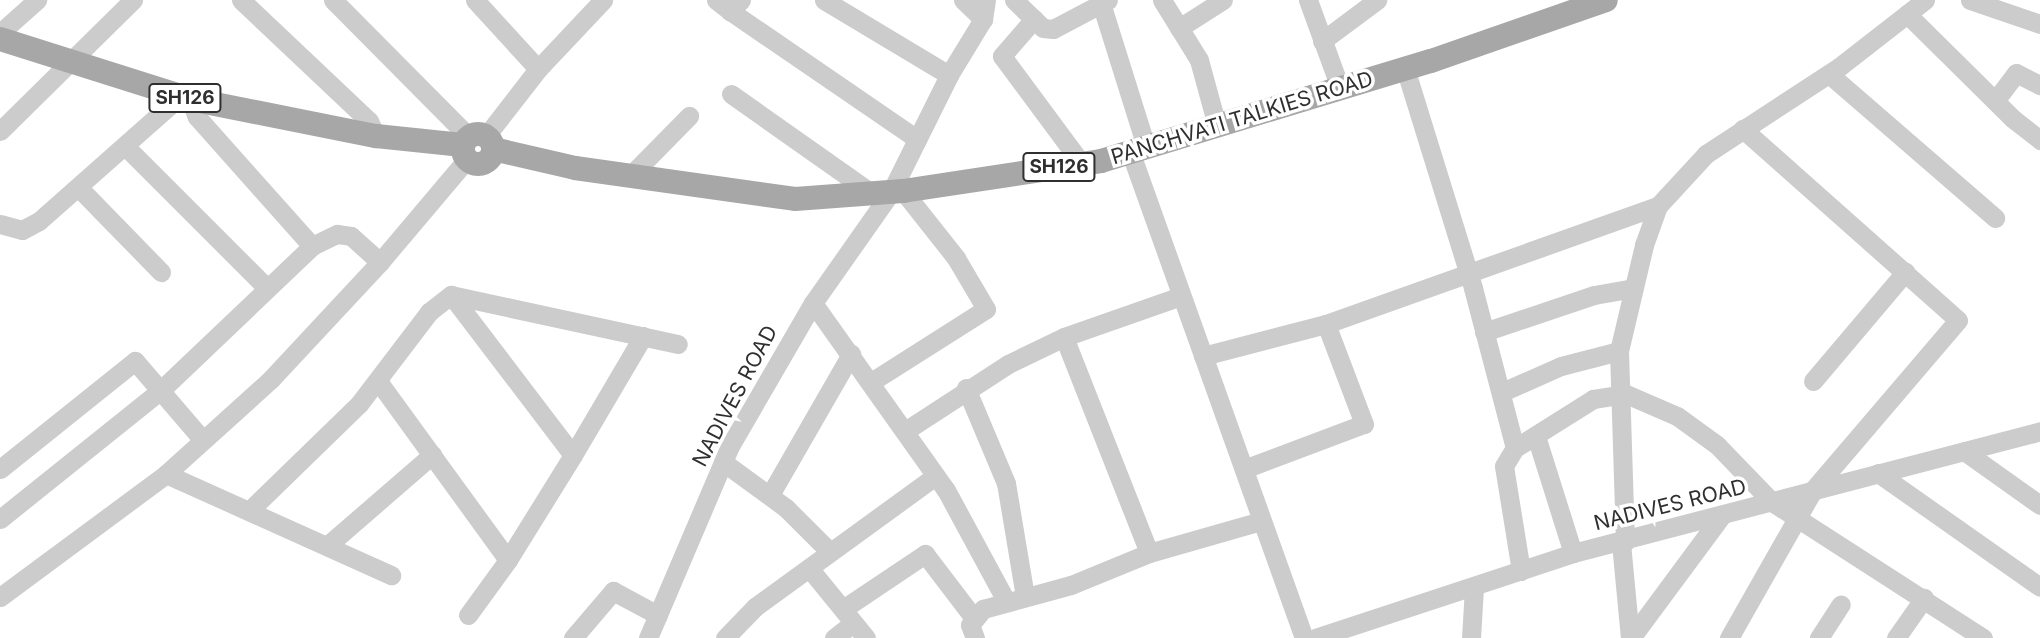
<!DOCTYPE html>
<style>
body{margin:0}
#map{position:relative;width:2040px;height:638px;overflow:hidden;background:#fff;font-family:Inter,sans-serif}
div>[style]{position:absolute}
.minor>*{height:19px;margin:-9.5px;padding:0 9.5px;transform-origin:9.5px;border-radius:9.5px;background:#ccc}
.major>*{height:24px;margin:-12px;padding:0 12px;transform-origin:12px;border-radius:12px;background:#a7a7a7}
.major>.ring{margin:-12px;padding:0;box-sizing:content-box;background:none;border:24px solid #a7a7a7;border-radius:50%}
span{translate:-50% -50%;white-space:nowrap;text-align:center;line-height:1.15;-webkit-text-stroke:7px #fff;paint-order:stroke}
.shield-label span{padding:2px 5px;background:#fff;border:2px solid;border-radius:5px;-webkit-text-stroke-width:0}
.shield-label{font-size:19px;color:#2f2f2f;font-weight:700}
.street-label{font-size:21px;color:#2f2f2f}
</style>
<div id="map">
<div class="minor">
<i style="left:241px;top:0;width:176px;rotate:43.4deg"></i>
<i style="left:369px;top:121px;width:17px;rotate:65deg"></i>
<i style="left:333px;top:0;width:193px;rotate:45.2deg"></i>
<i style="left:475px;top:0;width:93px;rotate:47.6deg"></i>
<i style="left:716px;top:0;width:18px;rotate:38deg"></i>
<i style="left:741px;top:0;width:16px;rotate:135deg"></i>
<i style="left:730px;top:11px;width:227px;rotate:34.4deg"></i>
<i style="left:824px;top:0;width:146px;rotate:31deg"></i>
<i style="left:963px;top:0;width:28px;rotate:44deg"></i>
<i style="left:1014px;top:0;width:40px;rotate:44deg"></i>
<i style="left:1043px;top:28px;width:10px;rotate:6deg"></i>
<i style="left:1053px;top:29px;width:62px;rotate:-27.8deg"></i>
<i style="left:1162px;top:0;width:70px;rotate:58.3deg"></i>
<i style="left:1199px;top:60px;width:68px;rotate:74.7deg"></i>
<i style="left:1308px;top:0;width:94px;rotate:70deg"></i>
<i style="left:1970px;top:0;width:74px;rotate:18.9deg"></i>
<i style="left:1101px;top:3px;width:151px;rotate:72.6deg"></i>
<i style="left:1907px;top:14px;width:148px;rotate:44.7deg"></i>
<i style="left:2012px;top:118px;width:36px;rotate:38deg"></i>
<i style="left:1034px;top:19px;width:49px;rotate:130.9deg"></i>
<i style="left:1002px;top:56px;width:134px;rotate:53.5deg"></i>
<i style="left:1179px;top:28px;width:52px;rotate:-32.5deg"></i>
<i style="left:0;top:33px;width:50px;rotate:-41.7deg"></i>
<i style="left:1322px;top:41px;width:69px;rotate:-36.7deg"></i>
<i style="left:1405px;top:68px;width:230px;rotate:72.8deg"></i>
<i style="left:1473px;top:288px;width:165px;rotate:75.3deg"></i>
<i style="left:1829px;top:74px;width:220px;rotate:40.9deg"></i>
<i style="left:731px;top:94px;width:174px;rotate:35.2deg"></i>
<i style="left:190px;top:99px;width:19px;rotate:69deg"></i>
<i style="left:197px;top:117px;width:173px;rotate:48.3deg"></i>
<i style="left:1995px;top:101px;width:35px;rotate:-53deg"></i>
<i style="left:2016px;top:73px;width:27px;rotate:27deg"></i>
<i style="left:0;top:131px;width:187px;rotate:-44.6deg"></i>
<i style="left:486px;top:136px;width:85px;rotate:-52.2deg"></i>
<i style="left:538px;top:69px;width:95px;rotate:-46.7deg"></i>
<i style="left:126px;top:147px;width:198px;rotate:45deg"></i>
<i style="left:1130px;top:151px;width:517px;rotate:70.34deg"></i>
<i style="left:631px;top:175px;width:83px;rotate:-45.5deg"></i>
<i style="left:78px;top:187px;width:119px;rotate:45.7deg"></i>
<i style="left:0;top:224px;width:23px;rotate:15deg"></i>
<i style="left:22px;top:230px;width:19px;rotate:-28deg"></i>
<i style="left:39px;top:221px;width:187px;rotate:-41.5deg"></i>
<i style="left:451px;top:295px;width:232px;rotate:12.2deg"></i>
<i style="left:813px;top:303px;width:229px;rotate:54.6deg"></i>
<i style="left:946px;top:490px;width:126px;rotate:61.6deg"></i>
<i style="left:1484px;top:332px;width:116px;rotate:-18.6deg"></i>
<i style="left:1594px;top:295px;width:40px;rotate:-10deg"></i>
<i style="left:1064px;top:337px;width:232px;rotate:68.5deg"></i>
<i style="left:1203px;top:356px;width:127px;rotate:-14.6deg"></i>
<i style="left:378px;top:381px;width:221px;rotate:54deg"></i>
<i style="left:1813px;top:381px;width:143px;rotate:-49.8deg"></i>
<i style="left:871px;top:382px;width:136px;rotate:-32.4deg"></i>
<i style="left:986px;top:309px;width:59px;rotate:-120.5deg"></i>
<i style="left:956px;top:258px;width:85px;rotate:-128.3deg"></i>
<i style="left:966px;top:388px;width:103px;rotate:67.2deg"></i>
<i style="left:1006px;top:483px;width:115px;rotate:80.5deg"></i>
<i style="left:1502px;top:392px;width:64px;rotate:-23.8deg"></i>
<i style="left:1561px;top:366px;width:60px;rotate:-14.5deg"></i>
<i style="left:905px;top:431px;width:123px;rotate:-33deg"></i>
<i style="left:1008px;top:364px;width:62px;rotate:-25.7deg"></i>
<i style="left:1064px;top:337px;width:124px;rotate:-19.3deg"></i>
<i style="left:1536px;top:436px;width:123px;rotate:72.5deg"></i>
<i style="left:1964px;top:451px;width:93px;rotate:35.4deg"></i>
<i style="left:573px;top:455px;width:138px;rotate:-59.5deg"></i>
<i style="left:723px;top:462px;width:78px;rotate:36.1deg"></i>
<i style="left:786px;top:508px;width:62px;rotate:45deg"></i>
<i style="left:0;top:469px;width:173px;rotate:-38.7deg"></i>
<i style="left:135px;top:361px;width:101px;rotate:49.4deg"></i>
<i style="left:1244px;top:469px;width:128px;rotate:-20.6deg"></i>
<i style="left:1364px;top:424px;width:107px;rotate:-110.8deg"></i>
<i style="left:1326px;top:324px;width:352px;rotate:-19.6deg"></i>
<i style="left:1878px;top:473px;width:198px;rotate:35.1deg"></i>
<i style="left:166px;top:474px;width:247px;rotate:24.2deg"></i>
<i style="left:770px;top:495px;width:163px;rotate:-60.1deg"></i>
<i style="left:251px;top:509px;width:151px;rotate:-44.2deg"></i>
<i style="left:359px;top:404px;width:116px;rotate:-52.7deg"></i>
<i style="left:429px;top:312px;width:28px;rotate:-38deg"></i>
<i style="left:451px;top:295px;width:201px;rotate:52.7deg"></i>
<i style="left:573px;top:455px;width:123px;rotate:121.8deg"></i>
<i style="left:508px;top:560px;width:68px;rotate:126deg"></i>
<i style="left:0;top:519px;width:206px;rotate:-38.7deg"></i>
<i style="left:161px;top:390px;width:209px;rotate:-43.6deg"></i>
<i style="left:312px;top:246px;width:28px;rotate:-26deg"></i>
<i style="left:337px;top:234px;width:14px;rotate:8deg"></i>
<i style="left:351px;top:236px;width:39px;rotate:42deg"></i>
<i style="left:1625px;top:542px;width:191px;rotate:-91.8deg"></i>
<i style="left:1619px;top:351px;width:109px;rotate:-76.7deg"></i>
<i style="left:1644px;top:245px;width:41px;rotate:-70.3deg"></i>
<i style="left:1658px;top:206px;width:71px;rotate:-47.3deg"></i>
<i style="left:1706px;top:154px;width:159px;rotate:-33.2deg"></i>
<i style="left:1839px;top:67px;width:109px;rotate:-37.9deg"></i>
<i style="left:1621px;top:543px;width:95px;rotate:84.6deg"></i>
<i style="left:328px;top:545px;width:138px;rotate:-40.9deg"></i>
<i style="left:809px;top:568px;width:90px;rotate:50.8deg"></i>
<i style="left:1521px;top:571px;width:106px;rotate:-99.2deg"></i>
<i style="left:1504px;top:466px;width:21px;rotate:-59deg"></i>
<i style="left:1515px;top:448px;width:92px;rotate:-32.1deg"></i>
<i style="left:1593px;top:399px;width:33px;rotate:-9deg"></i>
<i style="left:1626px;top:394px;width:56px;rotate:23.3deg"></i>
<i style="left:1677px;top:416px;width:49px;rotate:35.9deg"></i>
<i style="left:1717px;top:445px;width:79px;rotate:46deg"></i>
<i style="left:1772px;top:502px;width:251px;rotate:32.8deg"></i>
<i style="left:0;top:597px;width:207px;rotate:-36.5deg"></i>
<i style="left:166px;top:474px;width:142px;rotate:-42.1deg"></i>
<i style="left:271px;top:379px;width:160px;rotate:-47deg"></i>
<i style="left:380px;top:262px;width:135px;rotate:-49.8deg"></i>
<i style="left:843px;top:609px;width:99px;rotate:-33.9deg"></i>
<i style="left:925px;top:554px;width:79px;rotate:52.7deg"></i>
<i style="left:573px;top:638px;width:62px;rotate:-49.6deg"></i>
<i style="left:613px;top:591px;width:51px;rotate:28.1deg"></i>
<i style="left:648px;top:638px;width:209px;rotate:-66.9deg"></i>
<i style="left:730px;top:446px;width:165px;rotate:-59.9deg"></i>
<i style="left:813px;top:303px;width:136px;rotate:-54.9deg"></i>
<i style="left:891px;top:192px;width:131px;rotate:-63.6deg"></i>
<i style="left:949px;top:75px;width:66px;rotate:-58.7deg"></i>
<i style="left:983px;top:19px;width:19px;rotate:-81deg"></i>
<i style="left:725px;top:638px;width:43px;rotate:-45.9deg"></i>
<i style="left:755px;top:607px;width:223px;rotate:-36deg"></i>
<i style="left:834px;top:638px;width:24px;rotate:-38deg"></i>
<i style="left:975px;top:638px;width:14px;rotate:-111deg"></i>
<i style="left:970px;top:625px;width:21px;rotate:-51deg"></i>
<i style="left:983px;top:609px;width:91px;rotate:-15.3deg"></i>
<i style="left:1071px;top:585px;width:84px;rotate:-22.3deg"></i>
<i style="left:1149px;top:553px;width:116px;rotate:-15.9deg"></i>
<i style="left:1315px;top:638px;width:272px;rotate:-18.2deg"></i>
<i style="left:1573px;top:553px;width:483px;rotate:-14.6deg"></i>
<i style="left:1471px;top:638px;width:51px;rotate:-86.6deg"></i>
<i style="left:1631px;top:638px;width:153px;rotate:-53.5deg"></i>
<i style="left:1729px;top:638px;width:170px;rotate:-60.4deg"></i>
<i style="left:1813px;top:490px;width:223px;rotate:-49.5deg"></i>
<i style="left:1958px;top:320px;width:288px;rotate:-138.4deg"></i>
<i style="left:1819px;top:638px;width:40px;rotate:-57.1deg"></i>
<i style="left:1896px;top:638px;width:49px;rotate:-55deg"></i>
</div>
<div class="major">
<i style="left:0;top:39px;width:199px;rotate:17.5deg"></i>
<i style="left:190px;top:99px;width:190px;rotate:11.3deg"></i>
<i style="left:376px;top:136px;width:87px;rotate:5.9deg"></i>
<i class="ring" style="left:463px;top:134px;width:6px;height:6px"></i>
<i style="left:493px;top:149px;width:84px;rotate:13deg"></i>
<i style="left:575px;top:168px;width:222px;rotate:8deg"></i>
<i style="left:795px;top:199px;width:108px;rotate:-4.2deg"></i>
<i style="left:903px;top:191px;width:200px;rotate:-8.6deg"></i>
<i style="left:1101px;top:161px;width:345px;rotate:-16.9deg"></i>
<i style="left:1431px;top:61px;width:185px;rotate:-19.2deg"></i>
</div>
<div class="shield-label">
<span style="left:185px;top:98px">SH126</span>
<span style="left:1059px;top:167px">SH126</span>
</div>
<div class="street-label">
<span style="left:1242px;top:118px;rotate:-17deg">PANCHVATI TALKIES ROAD</span>
<span style="left:735px;top:396px;rotate:-62deg">NADIVES ROAD</span>
<span style="left:1670px;top:505px;rotate:-14deg">NADIVES ROAD</span>
</div>
</div>
